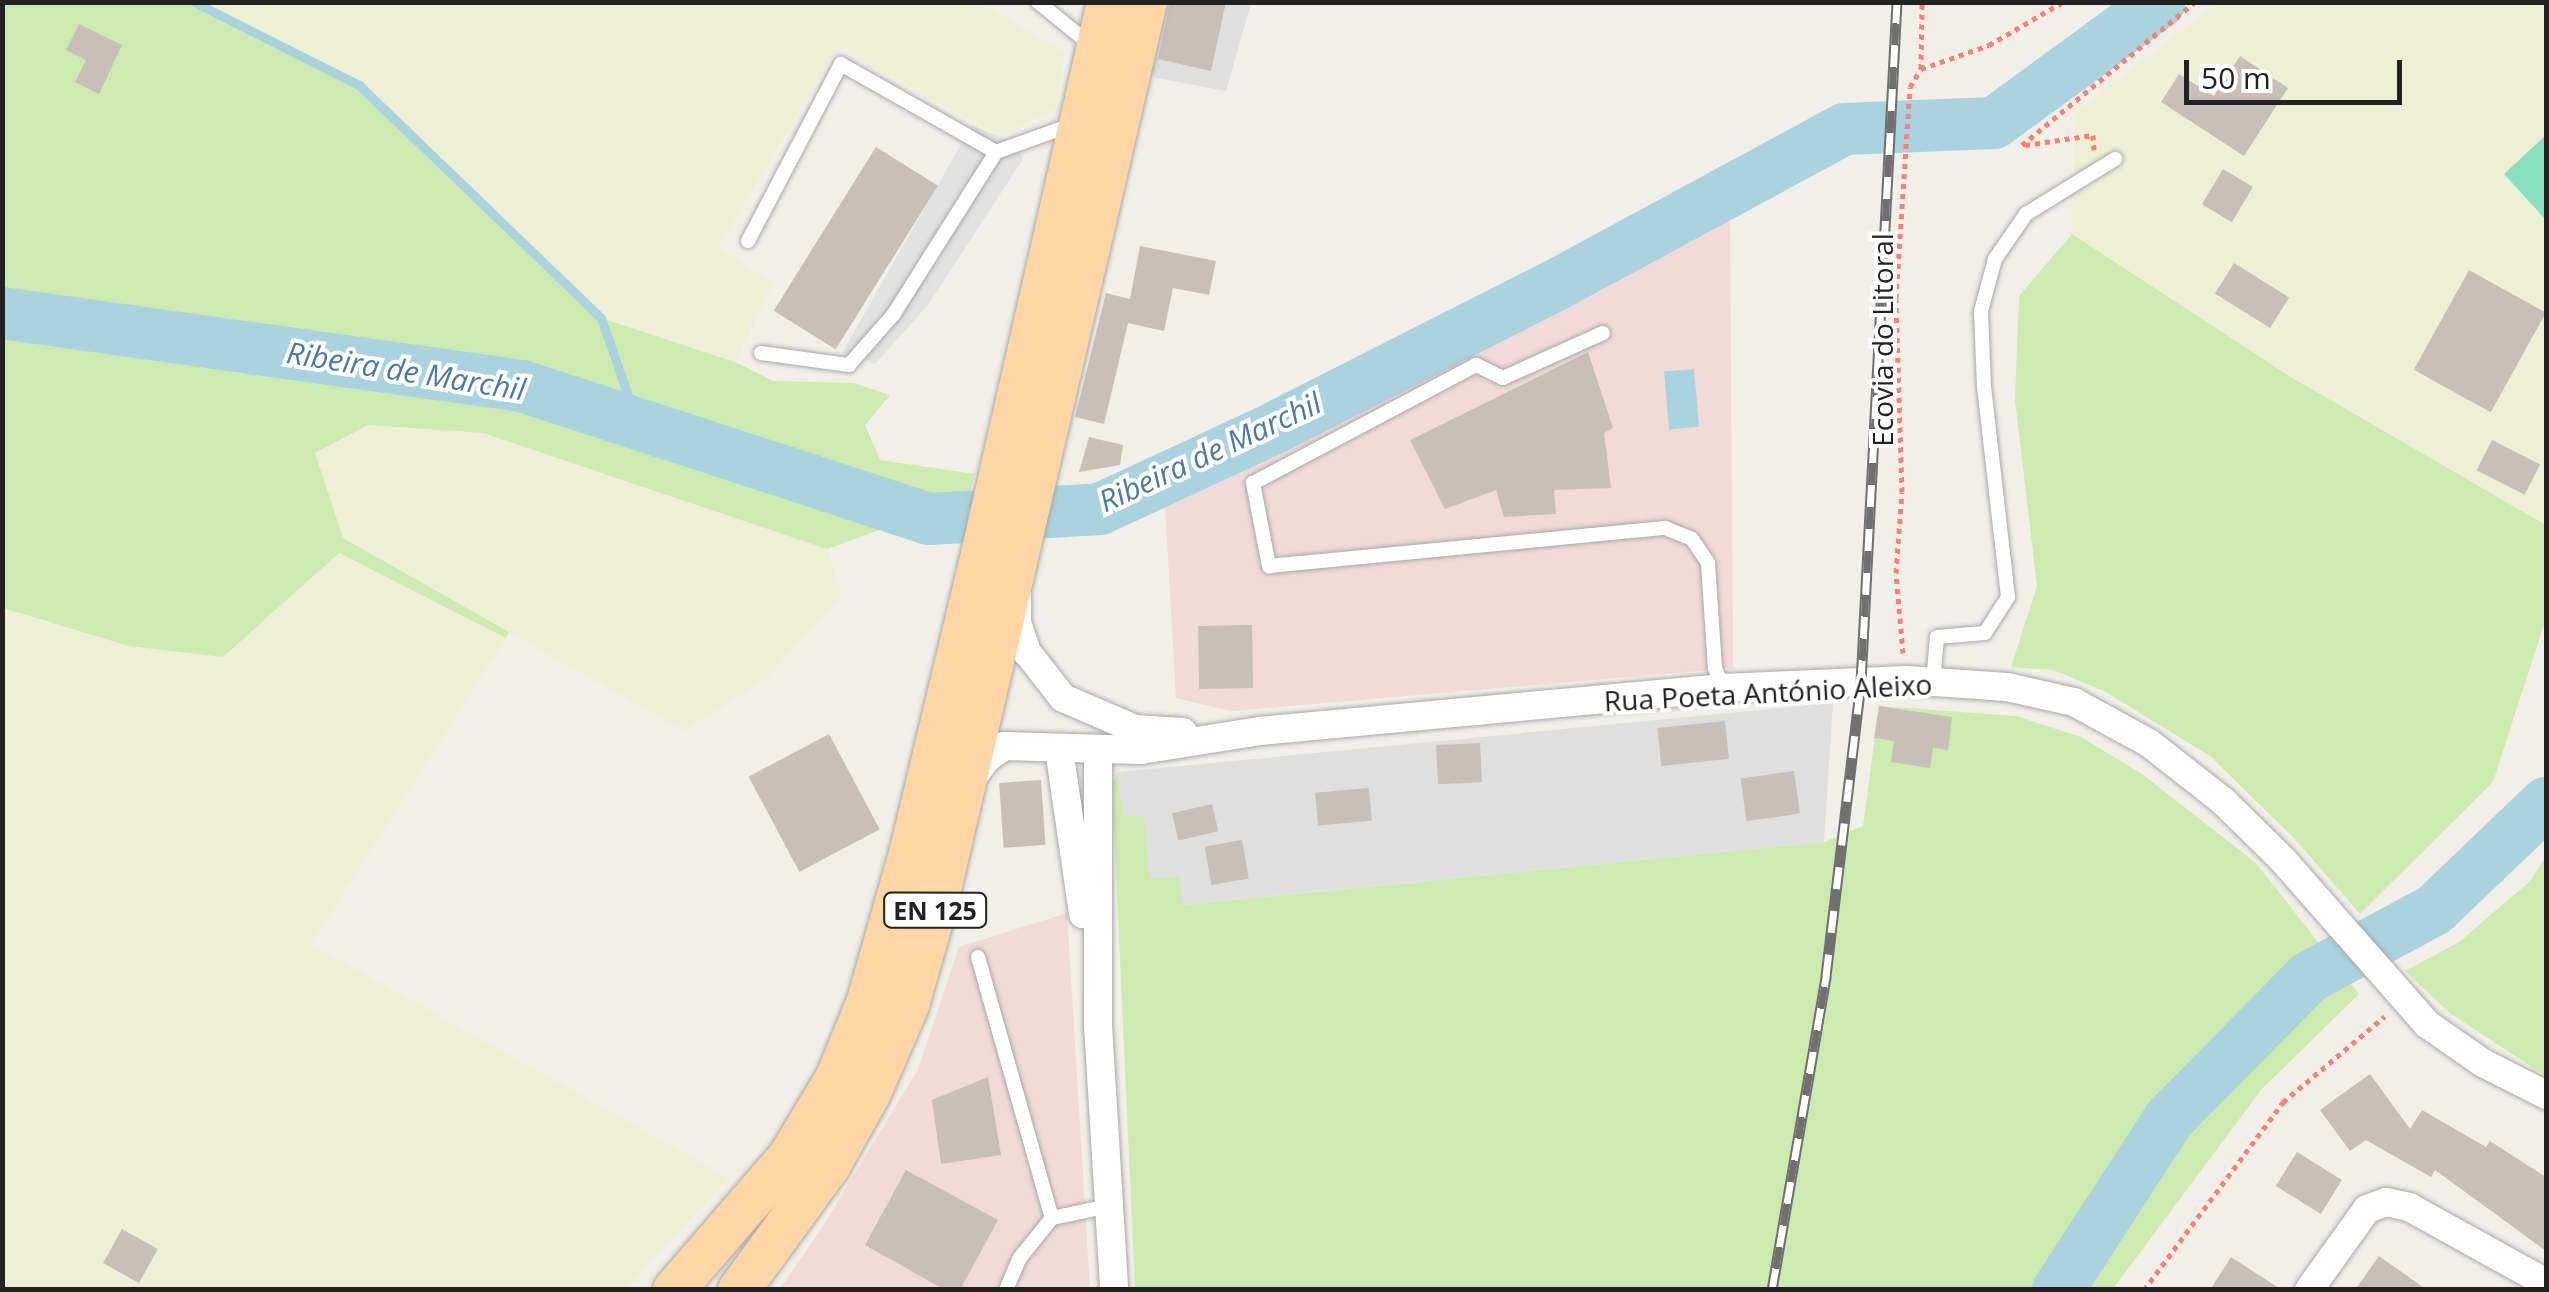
<!DOCTYPE html>
<meta charset="utf-8">
<style>
body{margin:0}
#map{position:relative;width:2549px;height:1292px;overflow:hidden;background:#f2efe9;font-family:"Open Sans",sans-serif}
div>[style]{position:absolute}
.residential>*{inset:0;background:#e0dfdf}
.commercial>*{inset:0;background:#f2dad9}
.farmland>*{inset:0;background:#eef0d5}
.grass>*{inset:0;background:#cdebb0}
.pitch>*{inset:0;background:#88e0be}
.parking>*{inset:0;background:#e2e2e2}
.water>*{inset:0;background:#aad3df;transform-origin:0 0}
.stream>*{height:9px;margin:-4.5px;padding:0 4.5px;transform-origin:4.5px;border-radius:4.5px;background:#aad3df}
.river>*{height:52px;margin:-26px;padding:0 26px;transform-origin:26px;border-radius:26px;background:#aad3df}
.building>*{inset:0;background:#c7bfb8;transform-origin:0 0}
.path>*{height:5px;margin-top:-2.5px;transform-origin:0;background:repeating-linear-gradient(90deg,#fa8072 0 5px,transparent 0 10px)}
.roads{filter:drop-shadow(0 0 2px #a9a9a9) drop-shadow(0 0 2px #a9a9a9)}
.lane>*{height:14px;margin:-7px;padding:0 7px;transform-origin:7px;border-radius:7px;background:#fff}
.street>*{height:28px;margin:-14px;padding:0 14px;transform-origin:14px;border-radius:14px;background:#fff}
.primary>*{height:42px;margin:-21px;padding:0 21px;transform-origin:21px;border-radius:21px;background:#fcd6a4}
.rail>*{height:11px;margin-top:-5.5px;transform-origin:0;background:repeating-linear-gradient(90deg,#fff 0 22px,#707070 0 44px);box-sizing:border-box;border-block:2px solid #707070}
span{translate:-50% -50%;white-space:nowrap;text-align:center;line-height:1.15;-webkit-text-stroke:8px #fff;paint-order:stroke}
.shield-label span{padding:2px 8px;background:#fff;border:2px solid;border-radius:8px;-webkit-text-stroke-width:0}
.shield-label{font-size:25px;color:#222;font-weight:700}
.street-label{font-size:28px;color:#222}
.water-label{font-size:30px;color:#4a7aab;font-style:italic}
.frame{position:absolute;inset:0;border:5px solid #222;pointer-events:none}
.scale{position:absolute;left:2184px;top:60px;width:218px;height:45px;box-sizing:border-box;border:5px solid #222;border-top:0;padding-left:12px;font-size:30px;line-height:35px;white-space:nowrap;color:#222;-webkit-text-stroke:8px #fff;paint-order:stroke}
</style>
<div id="map">
<div class="residential">
<i style="clip-path:polygon(1159px 3px,1251px 3px,1226px 91px,1142px 75px)"></i>
<i style="clip-path:polygon(1833px 703px,1824px 842px,1182px 905px,1179px 878px,1150px 880px,1144px 816px,1123px 817px,1118px 772px)"></i>
</div>
<div class="commercial">
<i style="clip-path:polygon(1730px 209px,1733px 668px,1231px 711px,1176px 698px,1165px 506px)"></i>
<i style="clip-path:polygon(1067px 913px,1090px 1289px,779px 1290px,823px 1226px,918px 1069px,959px 947px)"></i>
</div>
<div class="farmland">
<i style="clip-path:polygon(194px 3px,981px 3px,1065px 52px,1056px 108px,999px 137px,838px 46px,718px 248px,774px 283px,735px 362px,601px 318px,359px 85px)"></i>
<i style="clip-path:polygon(2218px 3px,2546px 3px,2546px 525px,2289px 376px,2072px 234px,2076px 111px)"></i>
<i style="clip-path:polygon(368px 425px,483px 433px,827px 549px,842px 596px,766px 679px,684px 731px,343px 538px,315px 453px)"></i>
<i style="clip-path:polygon(339px 553px,506px 638px,311px 944px,729px 1178px,626px 1289px,3px 1289px,2px 608px,45px 622px,223px 657px)"></i>
</div>
<div class="grass">
<i style="clip-path:polygon(3px 3px,194px 3px,359px 85px,601px 318px,735px 362px,773px 381px,854px 383px,890px 395px,865px 425px,880px 460px,975px 474px,956px 539px,885px 528px,827px 549px,483px 433px,368px 425px,315px 453px,343px 538px,509px 632px,506px 638px,339px 553px,223px 657px,129px 646px,3px 608px)"></i>
<i style="clip-path:polygon(2072px 234px,2289px 376px,2546px 525px,2546px 618px,2493px 782px,2360px 914px,2294px 838px,2210px 756px,2104px 691px,2053px 670px,2011px 667px,2037px 586px,2015px 400px,2019px 296px)"></i>
<i style="clip-path:polygon(1879px 706px,2016px 716px,2081px 737px,2142px 774px,2256px 863px,2359px 994px,2261px 1090px,2113px 1289px,1135px 1289px,1112px 784px,1118px 772px,1123px 817px,1144px 815px,1150px 879px,1179px 877px,1183px 905px,1824px 842px,1863px 826px)"></i>
<i style="clip-path:polygon(2546px 857px,2546px 1076px,2451px 1014px,2405px 971px,2459px 942px,2529px 882px)"></i>
</div>
<div class="pitch">
<i style="clip-path:polygon(2546px 135px,2546px 220px,2504px 174px)"></i>
</div>
<div class="parking">
<i style="clip-path:polygon(972px 125px,1016px 145px,1023px 159px,928px 305px,875px 364px,842px 353px)"></i>
</div>
<div class="water">
<i style="left:1694px;top:369px;width:58px;height:30px;rotate:85deg"></i>
</div>
<div class="stream">
<i style="left:194px;top:2px;width:185px;rotate:26.7deg"></i>
<i style="left:359px;top:85px;width:336px;rotate:43.9deg"></i>
<i style="left:601px;top:318px;width:112px;rotate:70.8deg"></i>
</div>
<div class="river">
<i style="left:2px;top:313px;width:525px;rotate:7.99deg"></i>
<i style="left:522px;top:386px;width:428px;rotate:18.1deg"></i>
<i style="left:929px;top:519px;width:171px;rotate:-3.3deg"></i>
<i style="left:1100px;top:509px;width:190px;rotate:-24.9deg"></i>
<i style="left:1272px;top:429px;width:318px;rotate:-26.9deg"></i>
<i style="left:1556px;top:285px;width:328px;rotate:-28.4deg"></i>
<i style="left:1844px;top:129px;width:150px;rotate:-2.3deg"></i>
<i style="left:1994px;top:123px;width:205px;rotate:-36.1deg"></i>
<i style="left:2058px;top:1290px;width:204px;rotate:-57deg"></i>
<i style="left:2169px;top:1119px;width:199px;rotate:-45.4deg"></i>
<i style="left:2309px;top:977px;width:142px;rotate:-28.2deg"></i>
<i style="left:2434px;top:910px;width:155px;rotate:-43.7deg"></i>
</div>
<div class="building">
<i style="clip-path:polygon(1170px 2px,1226px 2px,1211px 71px,1158px 59px)"></i>
<i style="clip-path:polygon(79px 24px,122px 45px,99px 94px,75px 82px,86px 60px,66px 50px)"></i>
<i style="clip-path:polygon(2240px 56px,2288px 88px,2244px 156px,2161px 102px,2179px 74px,2214px 96px)"></i>
<i style="left:876px;top:147px;width:73px;height:193px;rotate:32deg"></i>
<i style="left:2223px;top:169px;width:35px;height:41px;rotate:31deg"></i>
<i style="clip-path:polygon(1140px 246px,1216px 261px,1209px 295px,1173px 288px,1164px 331px,1128px 323px,1104px 424px,1075px 417px,1106px 293px,1130px 299px)"></i>
<i style="left:2234px;top:263px;width:65px;height:36px;rotate:32deg"></i>
<i style="left:2469px;top:270px;width:88px;height:114px;rotate:29deg"></i>
<i style="clip-path:polygon(1588px 352px,1613px 428px,1604px 433px,1611px 488px,1554px 490px,1556px 514px,1504px 517px,1496px 490px,1445px 509px,1410px 440px)"></i>
<i style="clip-path:polygon(1089px 437px,1123px 445px,1120px 465px,1079px 472px)"></i>
<i style="left:2492px;top:440px;width:54px;height:34px;rotate:27deg"></i>
<i style="left:1252px;top:625px;width:63px;height:54px;rotate:89deg"></i>
<i style="clip-path:polygon(1879px 706px,1952px 717px,1948px 750px,1933px 748px,1930px 768px,1891px 762px,1894px 741px,1874px 738px)"></i>
<i style="left:1725px;top:721px;width:38px;height:68px;rotate:84deg"></i>
<i style="left:829px;top:734px;width:108px;height:91px;rotate:62deg"></i>
<i style="left:1480px;top:743px;width:39px;height:44px;rotate:87deg"></i>
<i style="left:1794px;top:771px;width:43px;height:54px;rotate:82deg"></i>
<i style="left:1041px;top:780px;width:65px;height:42px;rotate:86deg"></i>
<i style="left:1369px;top:788px;width:33px;height:54px;rotate:85deg"></i>
<i style="left:1212px;top:804px;width:28px;height:41px;rotate:77deg"></i>
<i style="left:1242px;top:840px;width:39px;height:38px;rotate:80deg"></i>
<i style="clip-path:polygon(2370px 1074px,2410px 1129px,2422px 1110px,2486px 1147px,2490px 1141px,2546px 1177px,2546px 1251px,2435px 1170px,2431px 1177px,2366px 1140px,2350px 1151px,2320px 1110px)"></i>
<i style="clip-path:polygon(988px 1077px,1001px 1155px,941px 1164px,932px 1100px)"></i>
<i style="left:2297px;top:1152px;width:53px;height:40px;rotate:32deg"></i>
<i style="clip-path:polygon(906px 1170px,998px 1220px,960px 1290px,945px 1290px,865px 1245px)"></i>
<i style="left:122px;top:1229px;width:41px;height:39px;rotate:29deg"></i>
<i style="clip-path:polygon(2379px 1256px,2427px 1290px,2355px 1290px)"></i>
<i style="clip-path:polygon(2231px 1257px,2282px 1290px,2210px 1290px)"></i>
</div>
<div class="path">
<i style="left:1921px;top:69px;width:72px;rotate:-19.4deg"></i>
<i style="left:1989px;top:45px;width:86px;rotate:-30.2deg"></i>
<i style="left:2022px;top:145px;width:224px;rotate:-39.6deg"></i>
<i style="left:2025px;top:145px;width:69px;rotate:-8.4deg"></i>
<i style="left:2093px;top:135px;width:15px;rotate:86deg"></i>
<i style="left:1903px;top:653px;width:80px;rotate:-95deg"></i>
<i style="left:1896px;top:573px;width:81px;rotate:-85.8deg"></i>
<i style="left:1902px;top:492px;width:194px;rotate:-91.8deg"></i>
<i style="left:1896px;top:298px;width:211px;rotate:-86.2deg"></i>
<i style="left:1910px;top:87px;width:21px;rotate:-59deg"></i>
<i style="left:1921px;top:69px;width:67px;rotate:-89.1deg"></i>
<i style="left:2144px;top:1290px;width:234px;rotate:-53.5deg"></i>
<i style="left:2283px;top:1102px;width:133px;rotate:-40.1deg"></i>
</div>
<div class="roads">
<div class="lane">
<i style="left:1038px;top:2px;width:68px;rotate:39.1deg"></i>
<i style="left:748px;top:241px;width:200px;rotate:-62.3deg"></i>
<i style="left:841px;top:64px;width:178px;rotate:29.6deg"></i>
<i style="left:1603px;top:333px;width:110px;rotate:155.8deg"></i>
<i style="left:1503px;top:378px;width:30px;rotate:-154deg"></i>
<i style="left:1476px;top:365px;width:252px;rotate:152.1deg"></i>
<i style="left:1253px;top:483px;width:85px;rotate:79.1deg"></i>
<i style="left:1269px;top:566px;width:398px;rotate:-5.5deg"></i>
<i style="left:1665px;top:528px;width:29px;rotate:22deg"></i>
<i style="left:1692px;top:539px;width:29px;rotate:56deg"></i>
<i style="left:1708px;top:563px;width:105px;rotate:86.2deg"></i>
<i style="left:1715px;top:668px;width:22px;rotate:68deg"></i>
<i style="left:761px;top:353px;width:89px;rotate:7.8deg"></i>
<i style="left:849px;top:365px;width:67px;rotate:-48.7deg"></i>
<i style="left:893px;top:315px;width:193px;rotate:-57.7deg"></i>
<i style="left:996px;top:152px;width:80px;rotate:-19.8deg"></i>
<i style="left:1933px;top:682px;width:45px;rotate:-84.9deg"></i>
<i style="left:1937px;top:637px;width:48px;rotate:-4.8deg"></i>
<i style="left:1985px;top:633px;width:43px;rotate:-57.4deg"></i>
<i style="left:2008px;top:597px;width:211px;rotate:-96.5deg"></i>
<i style="left:1984px;top:387px;width:76px;rotate:-92.3deg"></i>
<i style="left:1981px;top:311px;width:54px;rotate:-74.9deg"></i>
<i style="left:1995px;top:259px;width:55px;rotate:-55.4deg"></i>
<i style="left:2026px;top:214px;width:105px;rotate:-31.7deg"></i>
<i style="left:978px;top:957px;width:271px;rotate:74.2deg"></i>
<i style="left:1006px;top:1290px;width:34px;rotate:-67deg"></i>
<i style="left:1019px;top:1259px;width:53px;rotate:-51.2deg"></i>
<i style="left:1052px;top:1218px;width:58px;rotate:-11.9deg"></i>
</div>
<div class="street">
<i style="left:1017px;top:597px;width:25px;rotate:90deg"></i>
<i style="left:1017px;top:622px;width:32px;rotate:72deg"></i>
<i style="left:1027px;top:652px;width:58px;rotate:52deg"></i>
<i style="left:1063px;top:698px;width:78px;rotate:23.3deg"></i>
<i style="left:1135px;top:729px;width:48px;rotate:3.6deg"></i>
<i style="left:1059px;top:749px;width:167px;rotate:81.7deg"></i>
<i style="left:1098px;top:751px;width:274px;rotate:90deg"></i>
<i style="left:1098px;top:1025px;width:265px;rotate:86.5deg"></i>
<i style="left:972px;top:778px;width:25px;rotate:-53deg"></i>
<i style="left:987px;top:758px;width:21px;rotate:-35deg"></i>
<i style="left:1004px;top:746px;width:137px;rotate:1.7deg"></i>
<i style="left:1141px;top:750px;width:121px;rotate:-9.1deg"></i>
<i style="left:1260px;top:731px;width:465px;rotate:-5.3deg"></i>
<i style="left:1723px;top:688px;width:183px;rotate:-2.5deg"></i>
<i style="left:1906px;top:680px;width:101px;rotate:4deg"></i>
<i style="left:2007px;top:687px;width:69px;rotate:12.6deg"></i>
<i style="left:2074px;top:702px;width:85px;rotate:28.7deg"></i>
<i style="left:2149px;top:743px;width:94px;rotate:38.1deg"></i>
<i style="left:2223px;top:801px;width:83px;rotate:44.5deg"></i>
<i style="left:2282px;top:859px;width:220px;rotate:48.7deg"></i>
<i style="left:2427px;top:1024px;width:68px;rotate:34.9deg"></i>
<i style="left:2483px;top:1063px;width:71px;rotate:26.9deg"></i>
<i style="left:2309px;top:1290px;width:100px;rotate:-54.4deg"></i>
<i style="left:2367px;top:1209px;width:20px;rotate:-20deg"></i>
<i style="left:2386px;top:1202px;width:24px;rotate:12deg"></i>
<i style="left:2409px;top:1207px;width:157px;rotate:29deg"></i>
</div>
<div class="primary">
<i style="left:674px;top:1290px;width:176px;rotate:-49.2deg"></i>
<i style="left:789px;top:1157px;width:93px;rotate:-59deg"></i>
<i style="left:837px;top:1077px;width:82px;rotate:-67.8deg"></i>
<i style="left:868px;top:1001px;width:157px;rotate:-74.1deg"></i>
<i style="left:911px;top:850px;width:304px;rotate:-76.5deg"></i>
<i style="left:982px;top:554px;width:566px;rotate:-77.14deg"></i>
<i style="left:739px;top:1290px;width:153px;rotate:-54deg"></i>
<i style="left:829px;top:1166px;width:84px;rotate:-60.7deg"></i>
<i style="left:870px;top:1093px;width:96px;rotate:-66.6deg"></i>
<i style="left:908px;top:1005px;width:102px;rotate:-74.1deg"></i>
<i style="left:936px;top:907px;width:929px;rotate:-76.94deg"></i>
</div>
</div>
<div class="rail">
<i style="left:1772px;top:1290px;width:319px;rotate:-80.2deg"></i>
<i style="left:1826px;top:976px;width:296px;rotate:-83.2deg"></i>
<i style="left:1861px;top:682px;width:681px;rotate:-86.97deg"></i>
</div>
<div class="shield-label">
<span style="left:935px;top:910px">EN 125</span>
</div>
<div class="street-label">
<span style="left:1882px;top:340px;rotate:-90deg">Ecovia do Litoral</span>
<span style="left:1768px;top:692px;rotate:-3deg">Rua Poeta António Aleixo</span>
</div>
<div class="water-label">
<span style="left:406px;top:371px;rotate:9deg">Ribeira de Marchil</span>
<span style="left:1210px;top:452px;rotate:-25deg">Ribeira de Marchil</span>
</div>
<div class="frame"></div>
<div class="scale">50 m</div>
</div>
